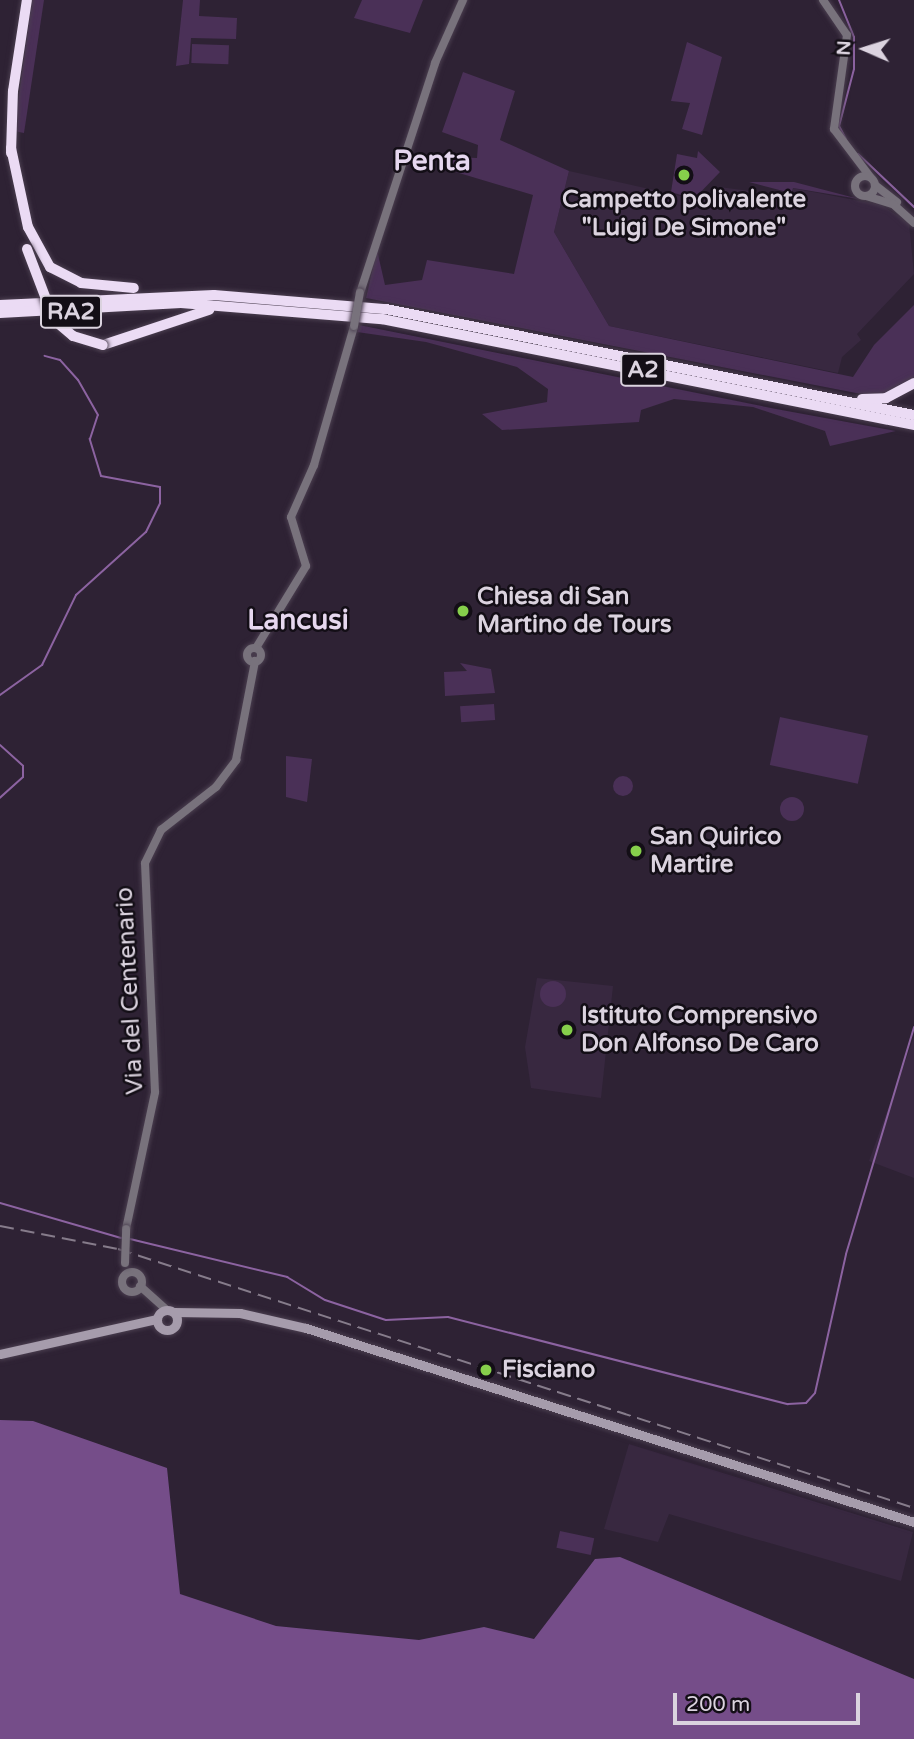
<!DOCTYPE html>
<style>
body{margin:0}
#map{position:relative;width:914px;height:1739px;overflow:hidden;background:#2e2234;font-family:"Varela Round",sans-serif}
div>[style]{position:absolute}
.built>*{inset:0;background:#382840}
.green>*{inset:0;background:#4a3057;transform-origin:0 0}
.round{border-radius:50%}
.forest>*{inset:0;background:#754d89}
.stream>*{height:2px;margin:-1px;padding:0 1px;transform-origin:1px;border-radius:1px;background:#8c63a1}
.roads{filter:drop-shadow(0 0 2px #4a3e4f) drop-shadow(0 0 2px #4a3e4f)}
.tertiary>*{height:8px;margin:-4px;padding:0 4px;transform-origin:4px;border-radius:4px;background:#78727c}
.tertiary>.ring{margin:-4px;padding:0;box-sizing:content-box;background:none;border:8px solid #78727c;border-radius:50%}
.secondary>*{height:9px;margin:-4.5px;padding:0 4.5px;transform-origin:4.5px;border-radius:4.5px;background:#a69cac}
.secondary>.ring{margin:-4.5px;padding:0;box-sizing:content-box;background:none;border:9px solid #a69cac;border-radius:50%}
.motorway>*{height:10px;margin:-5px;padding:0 5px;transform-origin:5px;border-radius:5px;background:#ebdbf4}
.rail>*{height:2px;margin-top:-1px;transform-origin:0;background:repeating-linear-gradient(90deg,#867c8b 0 14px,transparent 0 21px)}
.bridges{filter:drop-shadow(0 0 2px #4a3e4f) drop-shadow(0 0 2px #4a3e4f)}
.tertiary-bridge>*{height:8px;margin:-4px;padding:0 4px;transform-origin:4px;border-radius:4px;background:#78727c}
.motorway-bridge>*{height:10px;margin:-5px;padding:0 5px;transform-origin:5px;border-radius:5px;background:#ebdbf4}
.dots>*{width:19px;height:19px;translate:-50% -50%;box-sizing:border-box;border:4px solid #130e16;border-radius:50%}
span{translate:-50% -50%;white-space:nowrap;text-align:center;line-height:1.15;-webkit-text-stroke:5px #130e16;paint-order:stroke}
.shield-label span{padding:2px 5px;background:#130e16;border:2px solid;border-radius:5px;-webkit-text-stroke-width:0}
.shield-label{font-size:23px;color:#dbd3df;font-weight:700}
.poi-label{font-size:24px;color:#dbd3df;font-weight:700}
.left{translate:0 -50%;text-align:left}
.street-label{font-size:24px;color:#dbd3df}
.quarter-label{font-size:28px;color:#e6d7ef;font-weight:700}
.north{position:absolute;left:830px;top:14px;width:70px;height:70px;-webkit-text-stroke:5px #130e16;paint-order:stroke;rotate:273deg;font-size:19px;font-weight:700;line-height:28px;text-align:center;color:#dbd3df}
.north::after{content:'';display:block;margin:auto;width:24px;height:32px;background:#dbd3df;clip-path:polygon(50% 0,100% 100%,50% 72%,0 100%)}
.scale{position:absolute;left:673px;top:1693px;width:187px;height:32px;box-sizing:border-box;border:4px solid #dbd3df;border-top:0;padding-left:9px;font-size:21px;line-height:24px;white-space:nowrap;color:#dbd3df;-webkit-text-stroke:5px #130e16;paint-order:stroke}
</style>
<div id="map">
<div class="built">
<i style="clip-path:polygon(569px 171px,703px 201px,719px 187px,783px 195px,792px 188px,881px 205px,909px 223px,914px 274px,857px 334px,861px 340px,842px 357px,838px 373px,609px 326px,554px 232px)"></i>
<i style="clip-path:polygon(537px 978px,613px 986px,601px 1098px,531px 1088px,525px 1047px)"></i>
<i style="clip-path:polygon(914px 1037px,914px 1178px,869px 1161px)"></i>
<i style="clip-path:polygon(629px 1444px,913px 1532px,901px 1581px,669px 1514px,658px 1542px,604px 1529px)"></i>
</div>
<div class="green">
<i style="clip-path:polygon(32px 0,44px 0,24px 133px,14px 131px)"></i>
<i style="clip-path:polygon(183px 0,200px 0,199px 16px,237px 18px,236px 39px,191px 38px,189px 64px,176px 66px)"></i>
<i style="clip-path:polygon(362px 0,423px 0,410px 33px,354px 18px)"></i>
<i style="clip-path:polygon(687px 42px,722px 57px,702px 135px,682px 129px,690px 103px,671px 101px)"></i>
<i style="left:192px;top:44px;width:37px;height:19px;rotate:2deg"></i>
<i style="clip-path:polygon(463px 72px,515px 91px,500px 140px,569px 171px,554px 232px,609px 326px,853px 377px,874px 345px,914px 305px,914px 379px,881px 396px,856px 393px,366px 298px,377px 250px,385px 285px,422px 280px,427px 260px,514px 274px,533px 195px,449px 170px,454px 157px,477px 158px,478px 145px,442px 132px)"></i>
<i style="clip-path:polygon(698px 151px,720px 172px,694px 199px,671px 192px,677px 154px,697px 158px)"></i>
<i style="clip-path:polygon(749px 182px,794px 182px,859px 199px,793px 188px,791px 193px)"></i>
<i style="clip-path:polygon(359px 325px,776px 409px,896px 431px,830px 446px,825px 431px,753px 407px,674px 399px,641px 410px,639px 422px,502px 430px,482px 414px,547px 402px,548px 389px,517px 367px,426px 342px,357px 332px)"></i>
<i style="clip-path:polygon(460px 663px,491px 669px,495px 693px,445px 696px,444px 672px,467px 671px)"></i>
<i style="left:494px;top:704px;width:16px;height:34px;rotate:86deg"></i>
<i style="left:780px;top:717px;width:90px;height:49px;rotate:12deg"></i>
<i style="clip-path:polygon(286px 756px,312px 759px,307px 802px,286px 797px)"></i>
<i class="round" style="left:613px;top:776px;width:20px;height:20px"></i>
<i class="round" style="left:780px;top:797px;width:24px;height:24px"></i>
<i class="round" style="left:540px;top:981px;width:26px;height:26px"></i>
<i style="left:560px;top:1531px;width:35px;height:17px;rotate:12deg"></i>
</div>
<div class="forest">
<i style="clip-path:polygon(0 1420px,33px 1421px,167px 1468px,180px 1594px,276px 1626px,419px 1640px,484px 1627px,534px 1639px,595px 1559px,620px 1557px,914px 1679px,914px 1739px,0 1739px)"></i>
</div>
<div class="stream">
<i style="left:839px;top:0;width:40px;rotate:68deg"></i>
<i style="left:854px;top:37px;width:32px;rotate:90deg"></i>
<i style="left:854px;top:69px;width:59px;rotate:104.7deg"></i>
<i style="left:839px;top:126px;width:15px;rotate:62deg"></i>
<i style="left:858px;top:154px;width:77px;rotate:43.4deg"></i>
<i style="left:0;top:695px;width:52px;rotate:-35.5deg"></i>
<i style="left:42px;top:665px;width:78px;rotate:-64.1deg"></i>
<i style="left:76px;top:595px;width:94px;rotate:-42deg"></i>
<i style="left:146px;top:532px;width:32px;rotate:-64deg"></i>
<i style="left:160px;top:503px;width:16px;rotate:-90deg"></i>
<i style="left:160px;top:487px;width:60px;rotate:-169.4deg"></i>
<i style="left:101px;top:476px;width:39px;rotate:-107deg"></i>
<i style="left:90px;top:439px;width:25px;rotate:-72deg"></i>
<i style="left:98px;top:415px;width:40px;rotate:-119.7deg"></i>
<i style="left:78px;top:380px;width:27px;rotate:-132deg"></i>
<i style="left:60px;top:360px;width:16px;rotate:-165deg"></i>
<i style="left:0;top:745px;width:31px;rotate:42deg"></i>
<i style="left:23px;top:766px;width:11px;rotate:90deg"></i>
<i style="left:23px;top:777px;width:31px;rotate:138deg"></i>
<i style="left:0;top:1203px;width:126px;rotate:16.1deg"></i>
<i style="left:130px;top:1239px;width:162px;rotate:13.6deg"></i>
<i style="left:287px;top:1277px;width:44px;rotate:31.2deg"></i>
<i style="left:325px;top:1300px;width:64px;rotate:18.2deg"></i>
<i style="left:386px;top:1320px;width:62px;rotate:-2.8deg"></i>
<i style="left:448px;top:1317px;width:351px;rotate:14.4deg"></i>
<i style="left:788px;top:1404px;width:18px;rotate:-3deg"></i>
<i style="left:806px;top:1403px;width:13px;rotate:-48deg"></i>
<i style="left:815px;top:1393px;width:142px;rotate:-77.4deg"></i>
<i style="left:846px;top:1254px;width:237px;rotate:-73.3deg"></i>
</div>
<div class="roads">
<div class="tertiary">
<i style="left:823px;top:0;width:42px;rotate:55.6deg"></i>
<i style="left:847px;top:35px;width:95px;rotate:97.9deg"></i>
<i style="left:834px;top:129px;width:61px;rotate:52.9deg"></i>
<i class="ring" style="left:855px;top:176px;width:12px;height:12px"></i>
<i style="left:875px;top:185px;width:28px;rotate:38deg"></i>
<i style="left:866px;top:196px;width:28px;rotate:17deg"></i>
<i style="left:893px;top:204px;width:28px;rotate:42deg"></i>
<i style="left:360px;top:293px;width:242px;rotate:-71.9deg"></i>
<i style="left:435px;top:63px;width:69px;rotate:-66deg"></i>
<i style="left:256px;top:648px;width:96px;rotate:-58.6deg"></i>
<i style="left:306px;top:566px;width:51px;rotate:-107deg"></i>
<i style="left:291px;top:517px;width:57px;rotate:-66.1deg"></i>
<i style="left:314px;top:465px;width:145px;rotate:-73.9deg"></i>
<i class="ring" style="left:247px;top:648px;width:6px;height:6px"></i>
<i style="left:126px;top:1229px;width:140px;rotate:-78deg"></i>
<i style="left:155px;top:1092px;width:229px;rotate:-92.5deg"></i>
<i style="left:145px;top:863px;width:37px;rotate:-64deg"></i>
<i style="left:161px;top:830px;width:70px;rotate:-38deg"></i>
<i style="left:216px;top:787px;width:34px;rotate:-53deg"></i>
<i style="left:236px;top:760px;width:101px;rotate:-79.1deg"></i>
<i class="ring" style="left:122px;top:1272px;width:12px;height:12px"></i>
<i style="left:140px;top:1286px;width:36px;rotate:42deg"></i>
</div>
<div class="secondary">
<i class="ring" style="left:157px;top:1310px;width:11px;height:11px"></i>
<i style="left:174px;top:1312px;width:66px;rotate:0.9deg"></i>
<i style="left:240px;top:1313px;width:68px;rotate:12.8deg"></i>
<i style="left:306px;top:1328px;width:638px;rotate:17.7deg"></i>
<i style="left:0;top:1354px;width:161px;rotate:-12.6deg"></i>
</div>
<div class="motorway">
<i style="left:11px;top:148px;width:81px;rotate:77.9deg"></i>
<i style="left:28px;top:227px;width:46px;rotate:61.2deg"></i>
<i style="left:50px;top:267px;width:35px;rotate:27deg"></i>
<i style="left:81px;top:283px;width:53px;rotate:5.4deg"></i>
<i style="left:11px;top:153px;width:62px;rotate:-88.2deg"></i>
<i style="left:13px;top:91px;width:92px;rotate:-81.3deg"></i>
<i style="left:0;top:305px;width:214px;rotate:-2.7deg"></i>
<i style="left:214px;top:295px;width:173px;rotate:4.7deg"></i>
<i style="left:386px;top:309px;width:539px;rotate:11.35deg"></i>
<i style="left:0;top:313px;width:181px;rotate:-3.2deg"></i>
<i style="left:181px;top:303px;width:202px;rotate:4.6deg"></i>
<i style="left:382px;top:319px;width:542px;rotate:11.27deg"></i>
<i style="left:103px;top:345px;width:112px;rotate:-18.3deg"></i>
<i style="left:862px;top:399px;width:24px;rotate:-2deg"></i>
<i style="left:886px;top:398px;width:32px;rotate:-28deg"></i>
</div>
</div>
<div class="rail">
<i style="left:0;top:1226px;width:120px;rotate:11deg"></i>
<i style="left:118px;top:1249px;width:837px;rotate:18.02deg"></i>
</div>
<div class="bridges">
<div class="tertiary-bridge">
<i style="left:354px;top:326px;width:34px;rotate:-80deg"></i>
<i style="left:125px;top:1263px;width:34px;rotate:-88deg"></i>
</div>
<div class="motorway-bridge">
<i style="left:27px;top:249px;width:76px;rotate:69.2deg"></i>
<i style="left:54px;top:320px;width:25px;rotate:40deg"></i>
<i style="left:73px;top:336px;width:31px;rotate:17deg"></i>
</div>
</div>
<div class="dots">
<i style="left:684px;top:175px;background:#86cf4b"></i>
<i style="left:463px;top:611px;background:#86cf4b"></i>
<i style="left:636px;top:851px;background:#86cf4b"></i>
<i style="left:567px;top:1030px;background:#86cf4b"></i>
<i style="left:486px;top:1370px;background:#86cf4b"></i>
</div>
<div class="shield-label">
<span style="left:71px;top:312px">RA2</span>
<span style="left:643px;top:370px">A2</span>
</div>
<div class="poi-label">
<span style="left:684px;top:214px">Campetto polivalente<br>"Luigi De Simone"</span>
<span class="left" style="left:477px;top:611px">Chiesa di San<br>Martino de Tours</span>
<span class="left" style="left:650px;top:851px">San Quirico<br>Martire</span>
<span class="left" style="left:581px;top:1030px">Istituto Comprensivo<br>Don Alfonso De Caro</span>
<span class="left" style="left:502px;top:1370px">Fisciano</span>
</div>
<div class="street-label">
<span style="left:130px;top:991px;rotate:-93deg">Via del Centenario</span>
</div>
<div class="quarter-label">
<span style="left:432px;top:161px">Penta</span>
<span style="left:298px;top:620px">Lancusi</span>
</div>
<div class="north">N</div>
<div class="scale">200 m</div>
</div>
